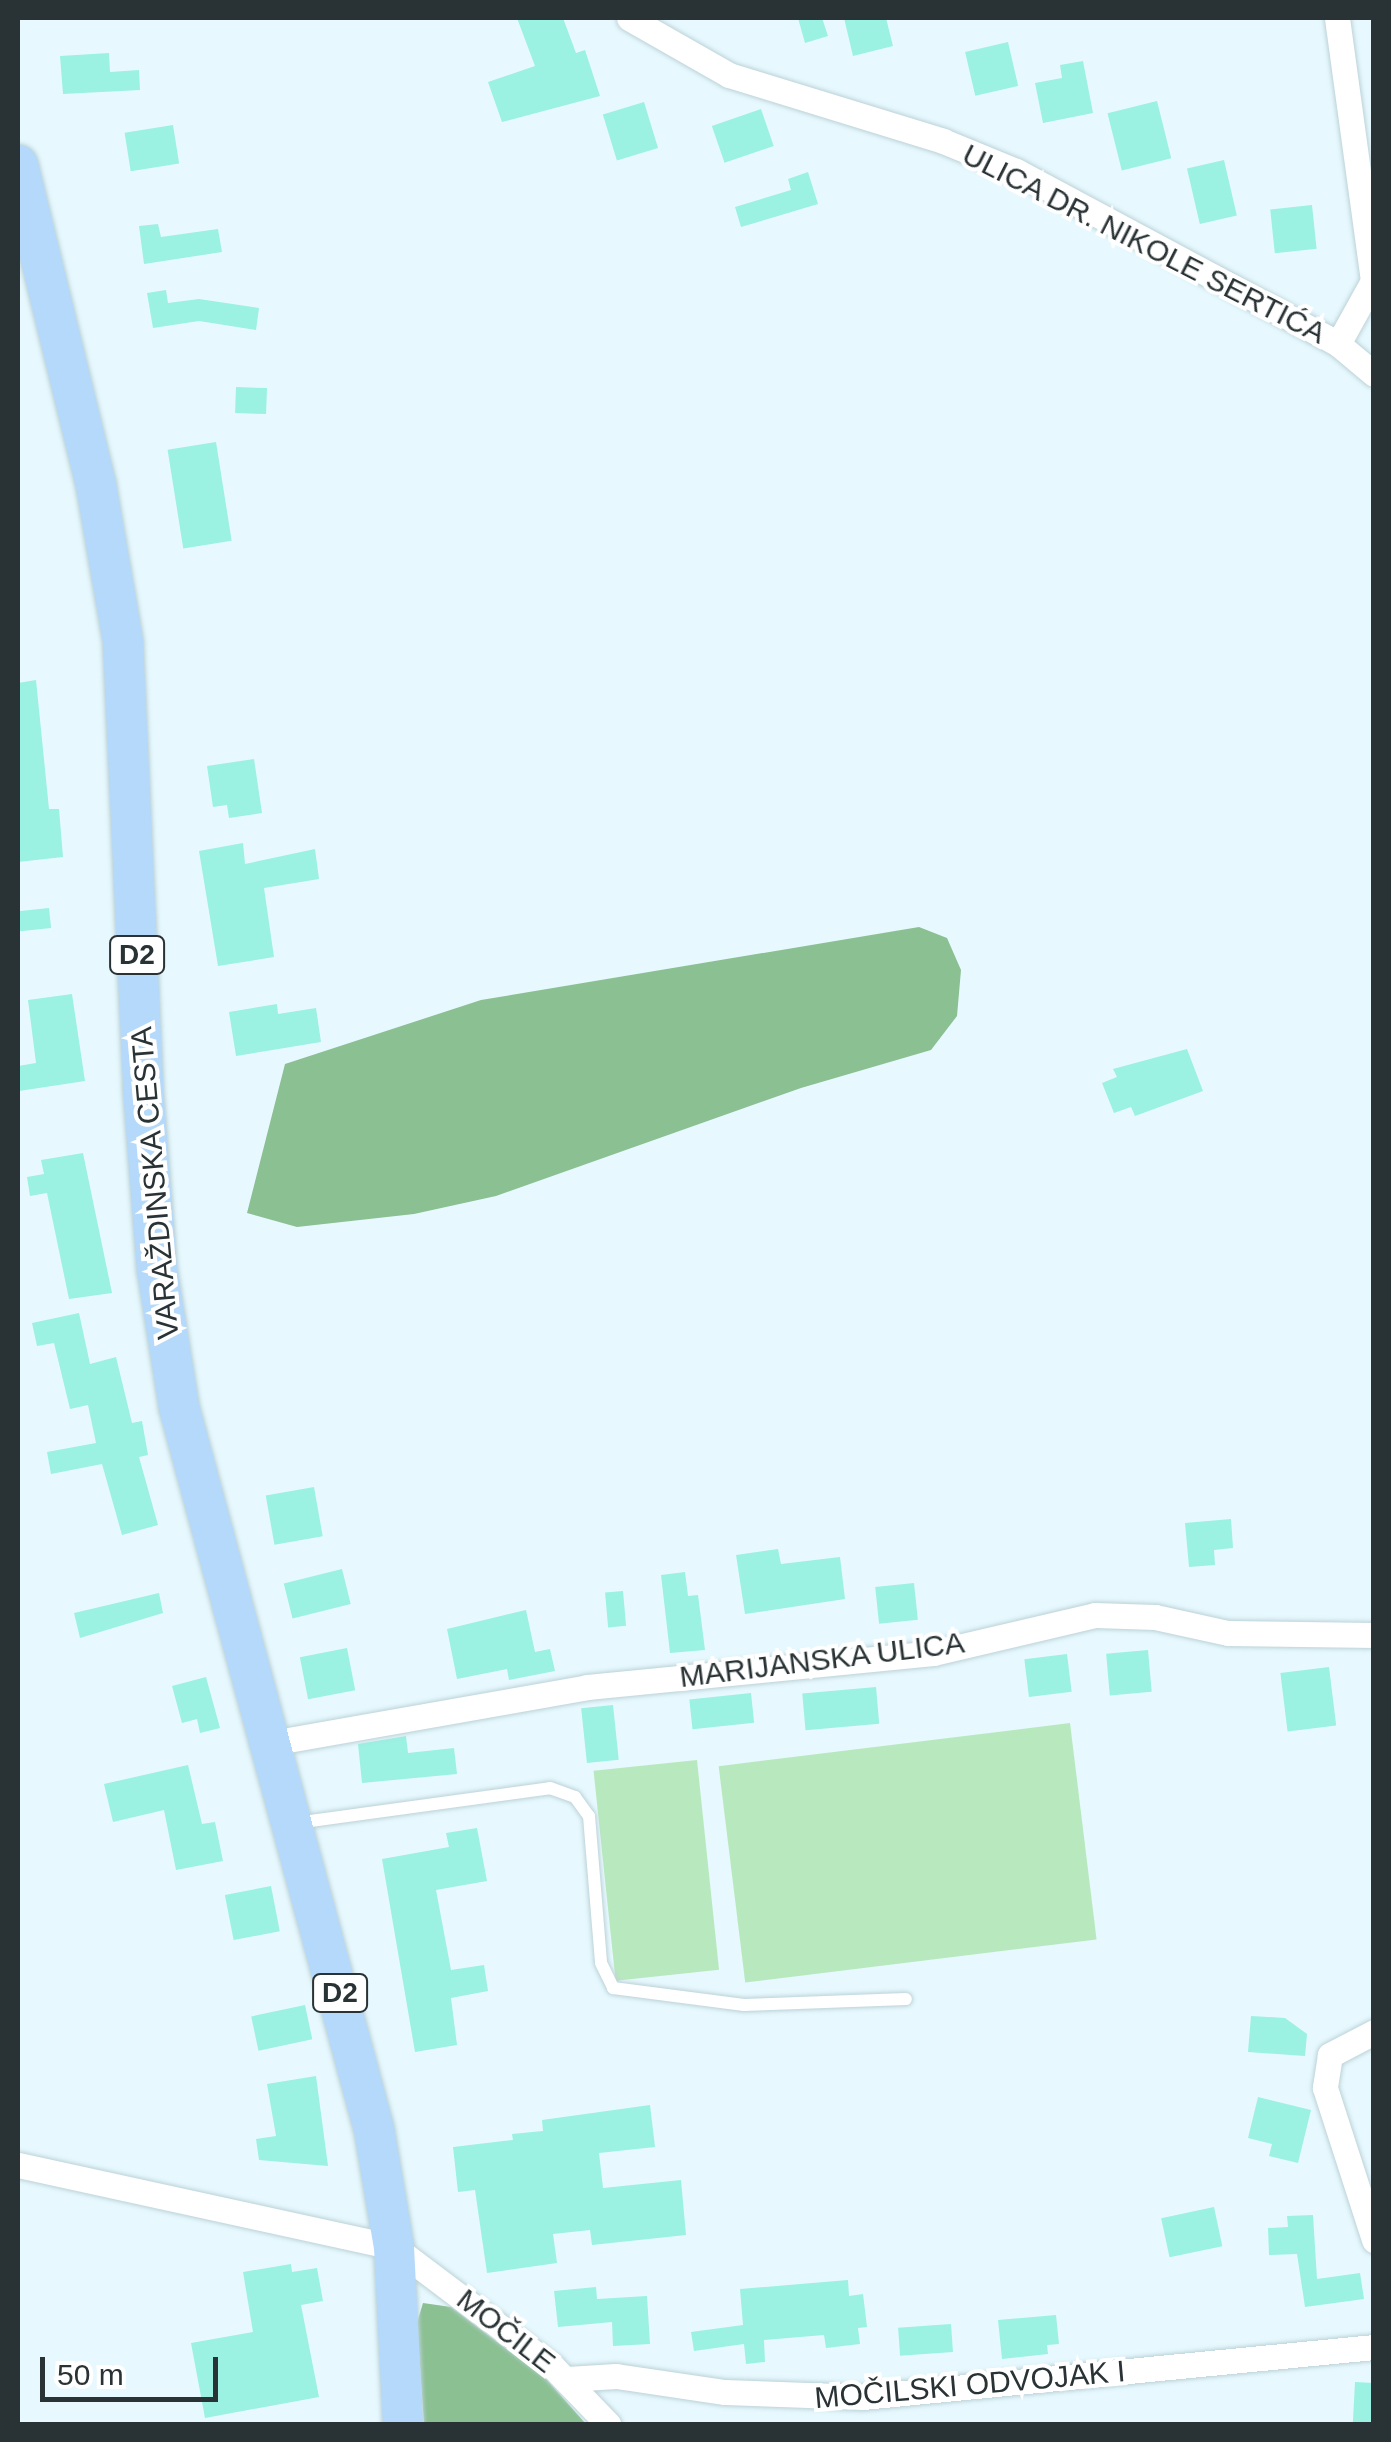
<!DOCTYPE html>
<meta charset="utf-8">
<style>
body{margin:0}
#map{position:relative;width:1391px;height:2442px;overflow:hidden;background:#e7f9fe;font-family:Arial,sans-serif}
div>[style]{position:absolute}
.green>*{inset:0;background:#b8e9be;transform-origin:0 0}
.forest>*{inset:0;background:#8bc092}
.building>*{inset:0;background:#9bf1e2;transform-origin:0 0}
.roads{filter:drop-shadow(0 0 2px #bcd2d8) drop-shadow(0 0 2px #bcd2d8)}
.service>*{height:12px;margin:-6px;padding:0 6px;transform-origin:6px;border-radius:6px;background:#fff}
.minor>*{height:25px;margin:-12.5px;padding:0 12.5px;transform-origin:12.5px;border-radius:12.5px;background:#fff}
.primary>*{height:40px;margin:-20px;padding:0 20px;transform-origin:20px;border-radius:20px;background:#b5d9fa}
span{translate:-50% -50%;white-space:nowrap;text-align:center;line-height:1.15;-webkit-text-stroke:8px #fff;paint-order:stroke}
.shield-label span{padding:2px 8px;background:#fff;border:2px solid;border-radius:8px;-webkit-text-stroke-width:0}
.shield-label{font-size:28px;color:#293234;font-weight:700}
.street-label{font-size:30px;color:#293234}
.frame{position:absolute;inset:0;border:20px solid #293234;pointer-events:none}
.scale{position:absolute;left:40px;top:2357px;width:178px;height:45px;box-sizing:border-box;border:5px solid #293234;border-top:0;padding-left:12px;font-size:30px;line-height:35px;white-space:nowrap;color:#293234;-webkit-text-stroke:8px #fff;paint-order:stroke}
</style>
<div id="map">
<div class="green">
<i style="left:1070px;top:1723px;width:218px;height:354px;rotate:83deg"></i>
<i style="left:697px;top:1760px;width:211px;height:104px;rotate:84deg"></i>
</div>
<div class="forest">
<i style="clip-path:polygon(919px 927px,947px 938px,961px 970px,957px 1016px,931px 1050px,801px 1088px,496px 1196px,414px 1214px,297px 1227px,247px 1213px,285px 1064px,481px 1000px)"></i>
<i style="clip-path:polygon(423px 2303px,451px 2307px,547px 2380px,586px 2424px,424px 2424px,417px 2323px)"></i>
</div>
<div class="building">
<i style="clip-path:polygon(517px 18px,563px 18px,576px 53px,585px 50px,600px 96px,502px 122px,488px 82px,535px 66px)"></i>
<i style="clip-path:polygon(798px 18px,822px 18px,828px 36px,805px 43px)"></i>
<i style="clip-path:polygon(844px 18px,886px 18px,893px 46px,853px 56px)"></i>
<i style="left:1008px;top:42px;width:45px;height:44px;rotate:77deg"></i>
<i style="clip-path:polygon(109px 53px,110px 72px,139px 70px,140px 90px,63px 94px,60px 56px)"></i>
<i style="clip-path:polygon(1083px 61px,1093px 113px,1043px 123px,1035px 83px,1062px 78px,1060px 65px)"></i>
<i style="left:1157px;top:101px;width:59px;height:51px;rotate:76deg"></i>
<i style="left:644px;top:102px;width:48px;height:43px;rotate:73deg"></i>
<i style="left:761px;top:109px;width:39px;height:52px;rotate:71deg"></i>
<i style="left:173px;top:125px;width:39px;height:49px;rotate:81deg"></i>
<i style="left:1224px;top:160px;width:57px;height:38px;rotate:77deg"></i>
<i style="clip-path:polygon(808px 172px,818px 204px,741px 227px,735px 207px,791px 190px,788px 179px)"></i>
<i style="left:1312px;top:205px;width:44px;height:42px;rotate:84deg"></i>
<i style="clip-path:polygon(158px 224px,161px 237px,218px 229px,222px 252px,144px 264px,139px 226px)"></i>
<i style="clip-path:polygon(166px 290px,168px 303px,199px 299px,259px 308px,256px 330px,199px 321px,153px 328px,147px 293px)"></i>
<i style="left:236px;top:387px;width:31px;height:26px;rotate:2deg"></i>
<i style="left:216px;top:442px;width:100px;height:49px;rotate:81deg"></i>
<i style="clip-path:polygon(36px 680px,49px 809px,59px 809px,63px 857px,18px 862px,18px 683px)"></i>
<i style="clip-path:polygon(254px 759px,262px 813px,229px 818px,227px 805px,213px 807px,207px 766px)"></i>
<i style="clip-path:polygon(243px 843px,245px 864px,315px 849px,319px 879px,264px 888px,274px 957px,218px 966px,199px 851px)"></i>
<i style="left:49px;top:908px;width:20px;height:31px;rotate:84deg"></i>
<i style="clip-path:polygon(72px 994px,85px 1081px,19px 1091px,18px 1066px,36px 1063px,28px 1000px)"></i>
<i style="clip-path:polygon(277px 1004px,278px 1014px,316px 1008px,321px 1042px,236px 1056px,229px 1012px)"></i>
<i style="clip-path:polygon(1187px 1049px,1203px 1091px,1135px 1116px,1131px 1107px,1114px 1113px,1102px 1083px,1117px 1077px,1113px 1069px)"></i>
<i style="clip-path:polygon(83px 1153px,112px 1293px,69px 1299px,47px 1193px,30px 1196px,27px 1177px,44px 1174px,41px 1160px)"></i>
<i style="clip-path:polygon(79px 1313px,90px 1364px,116px 1357px,132px 1423px,142px 1421px,148px 1455px,139px 1457px,158px 1525px,122px 1535px,102px 1464px,51px 1474px,47px 1452px,96px 1443px,88px 1405px,70px 1409px,54px 1343px,37px 1346px,32px 1323px)"></i>
<i style="left:314px;top:1487px;width:50px;height:49px;rotate:80deg"></i>
<i style="clip-path:polygon(1231px 1519px,1233px 1548px,1214px 1550px,1215px 1565px,1189px 1567px,1185px 1523px)"></i>
<i style="clip-path:polygon(778px 1549px,781px 1564px,840px 1557px,845px 1599px,745px 1614px,736px 1555px)"></i>
<i style="left:342px;top:1569px;width:36px;height:60px;rotate:76deg"></i>
<i style="clip-path:polygon(685px 1572px,688px 1596px,698px 1595px,705px 1650px,670px 1653px,661px 1575px)"></i>
<i style="left:914px;top:1583px;width:37px;height:39px;rotate:84deg"></i>
<i style="left:623px;top:1591px;width:35px;height:18px;rotate:85deg"></i>
<i style="clip-path:polygon(159px 1593px,163px 1613px,80px 1638px,74px 1613px)"></i>
<i style="clip-path:polygon(526px 1610px,535px 1652px,550px 1649px,555px 1671px,509px 1680px,507px 1669px,457px 1679px,447px 1629px)"></i>
<i style="left:347px;top:1648px;width:43px;height:48px;rotate:79deg"></i>
<i style="left:1148px;top:1650px;width:42px;height:42px;rotate:85deg"></i>
<i style="left:1067px;top:1654px;width:38px;height:43px;rotate:83deg"></i>
<i style="left:1329px;top:1667px;width:59px;height:49px;rotate:83deg"></i>
<i style="clip-path:polygon(206px 1677px,220px 1728px,200px 1733px,197px 1719px,182px 1723px,172px 1686px)"></i>
<i style="left:876px;top:1687px;width:37px;height:74px;rotate:85deg"></i>
<i style="left:751px;top:1693px;width:30px;height:62px;rotate:84deg"></i>
<i style="left:613px;top:1705px;width:55px;height:32px;rotate:84deg"></i>
<i style="clip-path:polygon(406px 1736px,408px 1753px,454px 1748px,457px 1774px,362px 1783px,358px 1744px)"></i>
<i style="clip-path:polygon(188px 1765px,202px 1824px,215px 1822px,223px 1861px,176px 1870px,164px 1810px,113px 1822px,104px 1784px)"></i>
<i style="clip-path:polygon(477px 1828px,487px 1881px,436px 1890px,451px 1970px,484px 1965px,488px 1991px,451px 1998px,457px 2045px,415px 2052px,382px 1859px,449px 1847px,446px 1833px)"></i>
<i style="left:271px;top:1886px;width:46px;height:47px;rotate:79deg"></i>
<i style="left:305px;top:2005px;width:35px;height:55px;rotate:78deg"></i>
<i style="clip-path:polygon(1251px 2016px,1285px 2018px,1307px 2034px,1305px 2056px,1248px 2052px)"></i>
<i style="clip-path:polygon(316px 2076px,328px 2166px,259px 2160px,256px 2139px,276px 2136px,267px 2084px)"></i>
<i style="clip-path:polygon(1258px 2097px,1311px 2110px,1298px 2163px,1269px 2156px,1272px 2144px,1248px 2138px)"></i>
<i style="clip-path:polygon(650px 2105px,655px 2147px,599px 2153px,603px 2188px,681px 2180px,686px 2235px,592px 2245px,590px 2230px,553px 2234px,557px 2263px,487px 2273px,475px 2190px,458px 2192px,453px 2147px,513px 2140px,512px 2134px,543px 2131px,542px 2120px)"></i>
<i style="left:1214px;top:2207px;width:40px;height:54px;rotate:78deg"></i>
<i style="clip-path:polygon(1313px 2215px,1317px 2279px,1360px 2273px,1364px 2299px,1305px 2307px,1297px 2254px,1269px 2255px,1268px 2228px,1288px 2227px,1287px 2216px)"></i>
<i style="clip-path:polygon(291px 2264px,292px 2272px,317px 2268px,323px 2301px,301px 2305px,319px 2397px,205px 2418px,191px 2343px,253px 2332px,243px 2272px)"></i>
<i style="clip-path:polygon(848px 2280px,849px 2296px,863px 2294px,867px 2327px,858px 2328px,860px 2344px,826px 2348px,824px 2335px,764px 2340px,765px 2362px,746px 2364px,744px 2344px,694px 2351px,691px 2332px,743px 2325px,740px 2289px)"></i>
<i style="clip-path:polygon(596px 2287px,597px 2299px,647px 2296px,650px 2344px,613px 2346px,612px 2322px,558px 2327px,554px 2291px)"></i>
<i style="clip-path:polygon(1056px 2315px,1059px 2344px,1047px 2345px,1048px 2354px,1002px 2359px,998px 2320px)"></i>
<i style="left:951px;top:2324px;width:28px;height:53px;rotate:86deg"></i>
<i style="left:1355px;top:2382px;width:19px;height:42px;rotate:3deg"></i>
</div>
<div class="roads">
<div class="service">
<i style="left:296px;top:1823px;width:256px;rotate:-7.8deg"></i>
<i style="left:550px;top:1788px;width:27px;rotate:20deg"></i>
<i style="left:575px;top:1797px;width:24px;rotate:54deg"></i>
<i style="left:589px;top:1816px;width:147px;rotate:85.3deg"></i>
<i style="left:601px;top:1963px;width:28px;rotate:64deg"></i>
<i style="left:613px;top:1988px;width:132px;rotate:7.4deg"></i>
<i style="left:744px;top:2005px;width:162px;rotate:-2.1deg"></i>
</div>
<div class="minor">
<i style="left:629px;top:18px;width:115px;rotate:29.7deg"></i>
<i style="left:729px;top:75px;width:224px;rotate:17.1deg"></i>
<i style="left:943px;top:141px;width:79px;rotate:22.3deg"></i>
<i style="left:1016px;top:171px;width:366px;rotate:28.2deg"></i>
<i style="left:1338px;top:344px;width:47px;rotate:39.8deg"></i>
<i style="left:1337px;top:18px;width:264px;rotate:82.2deg"></i>
<i style="left:1338px;top:344px;width:74px;rotate:-61deg"></i>
<i style="left:271px;top:1743px;width:321px;rotate:-10deg"></i>
<i style="left:587px;top:1687px;width:348px;rotate:-5.6deg"></i>
<i style="left:933px;top:1653px;width:166px;rotate:-13.2deg"></i>
<i style="left:1095px;top:1615px;width:60px;rotate:1.9deg"></i>
<i style="left:1155px;top:1617px;width:75px;rotate:12.4deg"></i>
<i style="left:1228px;top:1633px;width:146px;rotate:0.8deg"></i>
<i style="left:1374px;top:2032px;width:50px;rotate:152.4deg"></i>
<i style="left:1330px;top:2055px;width:33px;rotate:99deg"></i>
<i style="left:1325px;top:2088px;width:160px;rotate:72.1deg"></i>
<i style="left:18px;top:2165px;width:385px;rotate:12.3deg"></i>
<i style="left:394px;top:2247px;width:198px;rotate:37deg"></i>
<i style="left:552px;top:2366px;width:81px;rotate:46deg"></i>
<i style="left:567px;top:2379px;width:49px;rotate:-3.5deg"></i>
<i style="left:616px;top:2376px;width:110px;rotate:8.4deg"></i>
<i style="left:725px;top:2392px;width:138px;rotate:2.1deg"></i>
<i style="left:863px;top:2397px;width:513px;rotate:-5.59deg"></i>
</div>
<div class="primary">
<i style="left:18px;top:165px;width:329px;rotate:76.3deg"></i>
<i style="left:96px;top:485px;width:159px;rotate:80.2deg"></i>
<i style="left:123px;top:642px;width:446px;rotate:87.4deg"></i>
<i style="left:143px;top:1088px;width:182px;rotate:85.6deg"></i>
<i style="left:157px;top:1269px;width:140px;rotate:80.9deg"></i>
<i style="left:179px;top:1407px;width:748px;rotate:74.89deg"></i>
<i style="left:374px;top:2129px;width:120px;rotate:80.4deg"></i>
<i style="left:394px;top:2247px;width:177px;rotate:87.1deg"></i>
</div>
</div>
<div class="shield-label">
<span style="left:137px;top:955px">D2</span>
<span style="left:340px;top:1993px">D2</span>
</div>
<div class="street-label">
<span style="left:1144px;top:244px;rotate:27deg">ULICA DR. NIKOLE SERTIĆA</span>
<span style="left:155px;top:1183px;rotate:-95deg">VARAŽDINSKA CESTA</span>
<span style="left:822px;top:1660px;rotate:-7deg">MARIJANSKA ULICA</span>
<span style="left:506px;top:2331px;rotate:38deg">MOČILE</span>
<span style="left:970px;top:2385px;rotate:-5deg">MOČILSKI ODVOJAK I</span>
</div>
<div class="frame"></div>
<div class="scale">50 m</div>
</div>
